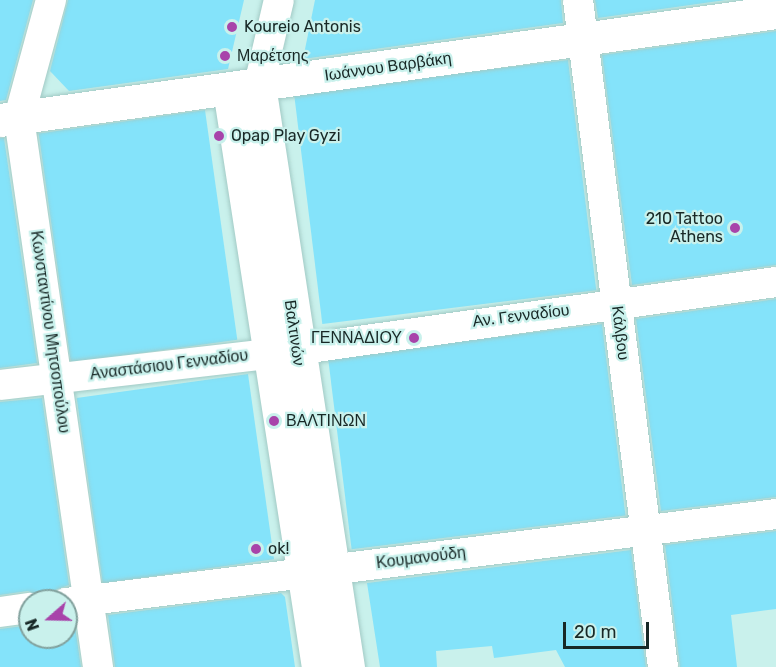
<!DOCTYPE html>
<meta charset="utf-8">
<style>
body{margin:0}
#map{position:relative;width:776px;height:667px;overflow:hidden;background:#c9f1ec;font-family:Rubik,sans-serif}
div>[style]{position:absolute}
.building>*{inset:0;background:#84e3fa;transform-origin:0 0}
.roads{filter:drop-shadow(0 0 2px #a2cac5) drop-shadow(0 0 2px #a2cac5)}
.street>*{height:30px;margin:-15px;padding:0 15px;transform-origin:15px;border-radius:15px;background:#fff}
.secondary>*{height:33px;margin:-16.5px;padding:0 16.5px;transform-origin:16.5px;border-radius:16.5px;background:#fff}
.dots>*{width:16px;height:16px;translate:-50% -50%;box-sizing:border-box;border:3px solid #c9f1ec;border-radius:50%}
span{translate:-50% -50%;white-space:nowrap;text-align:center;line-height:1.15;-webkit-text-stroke:4.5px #c9f1ec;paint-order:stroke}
.poi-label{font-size:16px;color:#182826}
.left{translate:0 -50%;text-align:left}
.right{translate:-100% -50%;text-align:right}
.street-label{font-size:16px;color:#182826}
.north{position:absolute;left:18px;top:589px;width:60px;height:60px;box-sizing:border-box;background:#c9f1ec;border:2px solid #82a19d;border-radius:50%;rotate:250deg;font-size:16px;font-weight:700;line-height:24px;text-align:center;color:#182826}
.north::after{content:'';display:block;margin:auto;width:21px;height:27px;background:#a844aa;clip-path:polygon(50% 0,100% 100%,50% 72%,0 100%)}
.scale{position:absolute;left:563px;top:622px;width:86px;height:27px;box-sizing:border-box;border:3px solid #182826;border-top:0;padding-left:8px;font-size:18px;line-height:21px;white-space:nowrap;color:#182826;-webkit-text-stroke:4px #c9f1ec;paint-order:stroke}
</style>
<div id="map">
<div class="building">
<i style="clip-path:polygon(0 0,33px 0,6px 100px,0 101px)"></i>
<i style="clip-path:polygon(68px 0,244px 0,228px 69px,69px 91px,50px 71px)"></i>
<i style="clip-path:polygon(315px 0,561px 0,563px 23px,303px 59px)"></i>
<i style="clip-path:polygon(595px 0,726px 0,598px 18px)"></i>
<i style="clip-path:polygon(776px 31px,776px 265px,632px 285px,602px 55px)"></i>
<i style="left:568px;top:60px;width:232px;height:276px;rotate:83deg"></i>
<i style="left:205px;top:110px;width:232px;height:168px;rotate:82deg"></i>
<i style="clip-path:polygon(0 138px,4px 138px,37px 363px,0 368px)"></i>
<i style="clip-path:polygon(776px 299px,776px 497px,661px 511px,636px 319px)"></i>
<i style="left:602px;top:324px;width:193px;height:276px;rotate:83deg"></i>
<i style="left:248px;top:374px;width:187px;height:173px;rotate:82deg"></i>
<i style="clip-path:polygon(42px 398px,69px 585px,55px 590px,49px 601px,28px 591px,0 595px,0 402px)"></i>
<i style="clip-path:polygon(776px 531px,776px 609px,731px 615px,737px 667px,680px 667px,665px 545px)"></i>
<i style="clip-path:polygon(631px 550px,646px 667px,565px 667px,556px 650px,494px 658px,492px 646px,436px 651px,437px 667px,380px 667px,367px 583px)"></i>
<i style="clip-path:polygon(281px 593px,285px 597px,295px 667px,115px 667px,108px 615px)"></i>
<i style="clip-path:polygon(74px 619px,81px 667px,0 667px,0 629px,30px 625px,30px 637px,66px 637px,66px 620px)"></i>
</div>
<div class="roads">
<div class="street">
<i style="left:51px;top:0;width:122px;rotate:105.2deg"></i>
<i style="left:19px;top:118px;width:555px;rotate:81.81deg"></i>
<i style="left:578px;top:0;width:672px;rotate:82.74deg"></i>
<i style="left:259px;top:85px;width:87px;rotate:-76.8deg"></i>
<i style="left:0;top:385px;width:269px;rotate:-6.6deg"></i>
<i style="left:267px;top:354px;width:514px;rotate:-8.05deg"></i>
<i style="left:66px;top:603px;width:716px;rotate:-7.14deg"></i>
<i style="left:0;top:612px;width:30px;rotate:-8deg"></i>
</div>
<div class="secondary">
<i style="left:259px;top:85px;width:589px;rotate:81.31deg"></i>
<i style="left:229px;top:89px;width:585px;rotate:81.25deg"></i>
<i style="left:0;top:120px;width:783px;rotate:-7.92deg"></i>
</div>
</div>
<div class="dots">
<i style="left:232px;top:27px;background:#a844aa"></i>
<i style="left:225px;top:56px;background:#a844aa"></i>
<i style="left:219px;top:136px;background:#a844aa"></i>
<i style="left:735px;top:228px;background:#a844aa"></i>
<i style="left:414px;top:338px;background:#a844aa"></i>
<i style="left:274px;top:421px;background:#a844aa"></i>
<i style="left:256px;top:549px;background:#a844aa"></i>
</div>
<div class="poi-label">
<span class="left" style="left:244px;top:27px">Koureio Antonis</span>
<span class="left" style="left:237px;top:56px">Μαρέτσης</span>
<span class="left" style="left:231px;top:136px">Opap Play Gyzi</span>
<span class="right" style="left:723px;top:228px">210 Tattoo<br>Athens</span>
<span class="right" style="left:402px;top:338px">ΓΕΝΝΑΔΙΟΥ</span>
<span class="left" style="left:286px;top:421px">ΒΑΛΤΙΝΩΝ</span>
<span class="left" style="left:268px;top:549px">ok!</span>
</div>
<div class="street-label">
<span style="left:388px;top:67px;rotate:-8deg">Ιωάννου Βαρβάκη</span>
<span style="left:521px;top:316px;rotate:-7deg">Αν. Γενναδίου</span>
<span style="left:50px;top:332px;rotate:82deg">Κωνσταντίνου Μητσοπούλου</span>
<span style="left:294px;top:333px;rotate:82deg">Βαλτινών</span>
<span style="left:620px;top:333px;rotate:83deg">Κάλβου</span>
<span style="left:169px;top:365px;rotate:-7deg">Αναστάσιου Γενναδίου</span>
<span style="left:421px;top:558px;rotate:-7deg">Κουμανούδη</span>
</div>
<div class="north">N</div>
<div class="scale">20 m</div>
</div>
